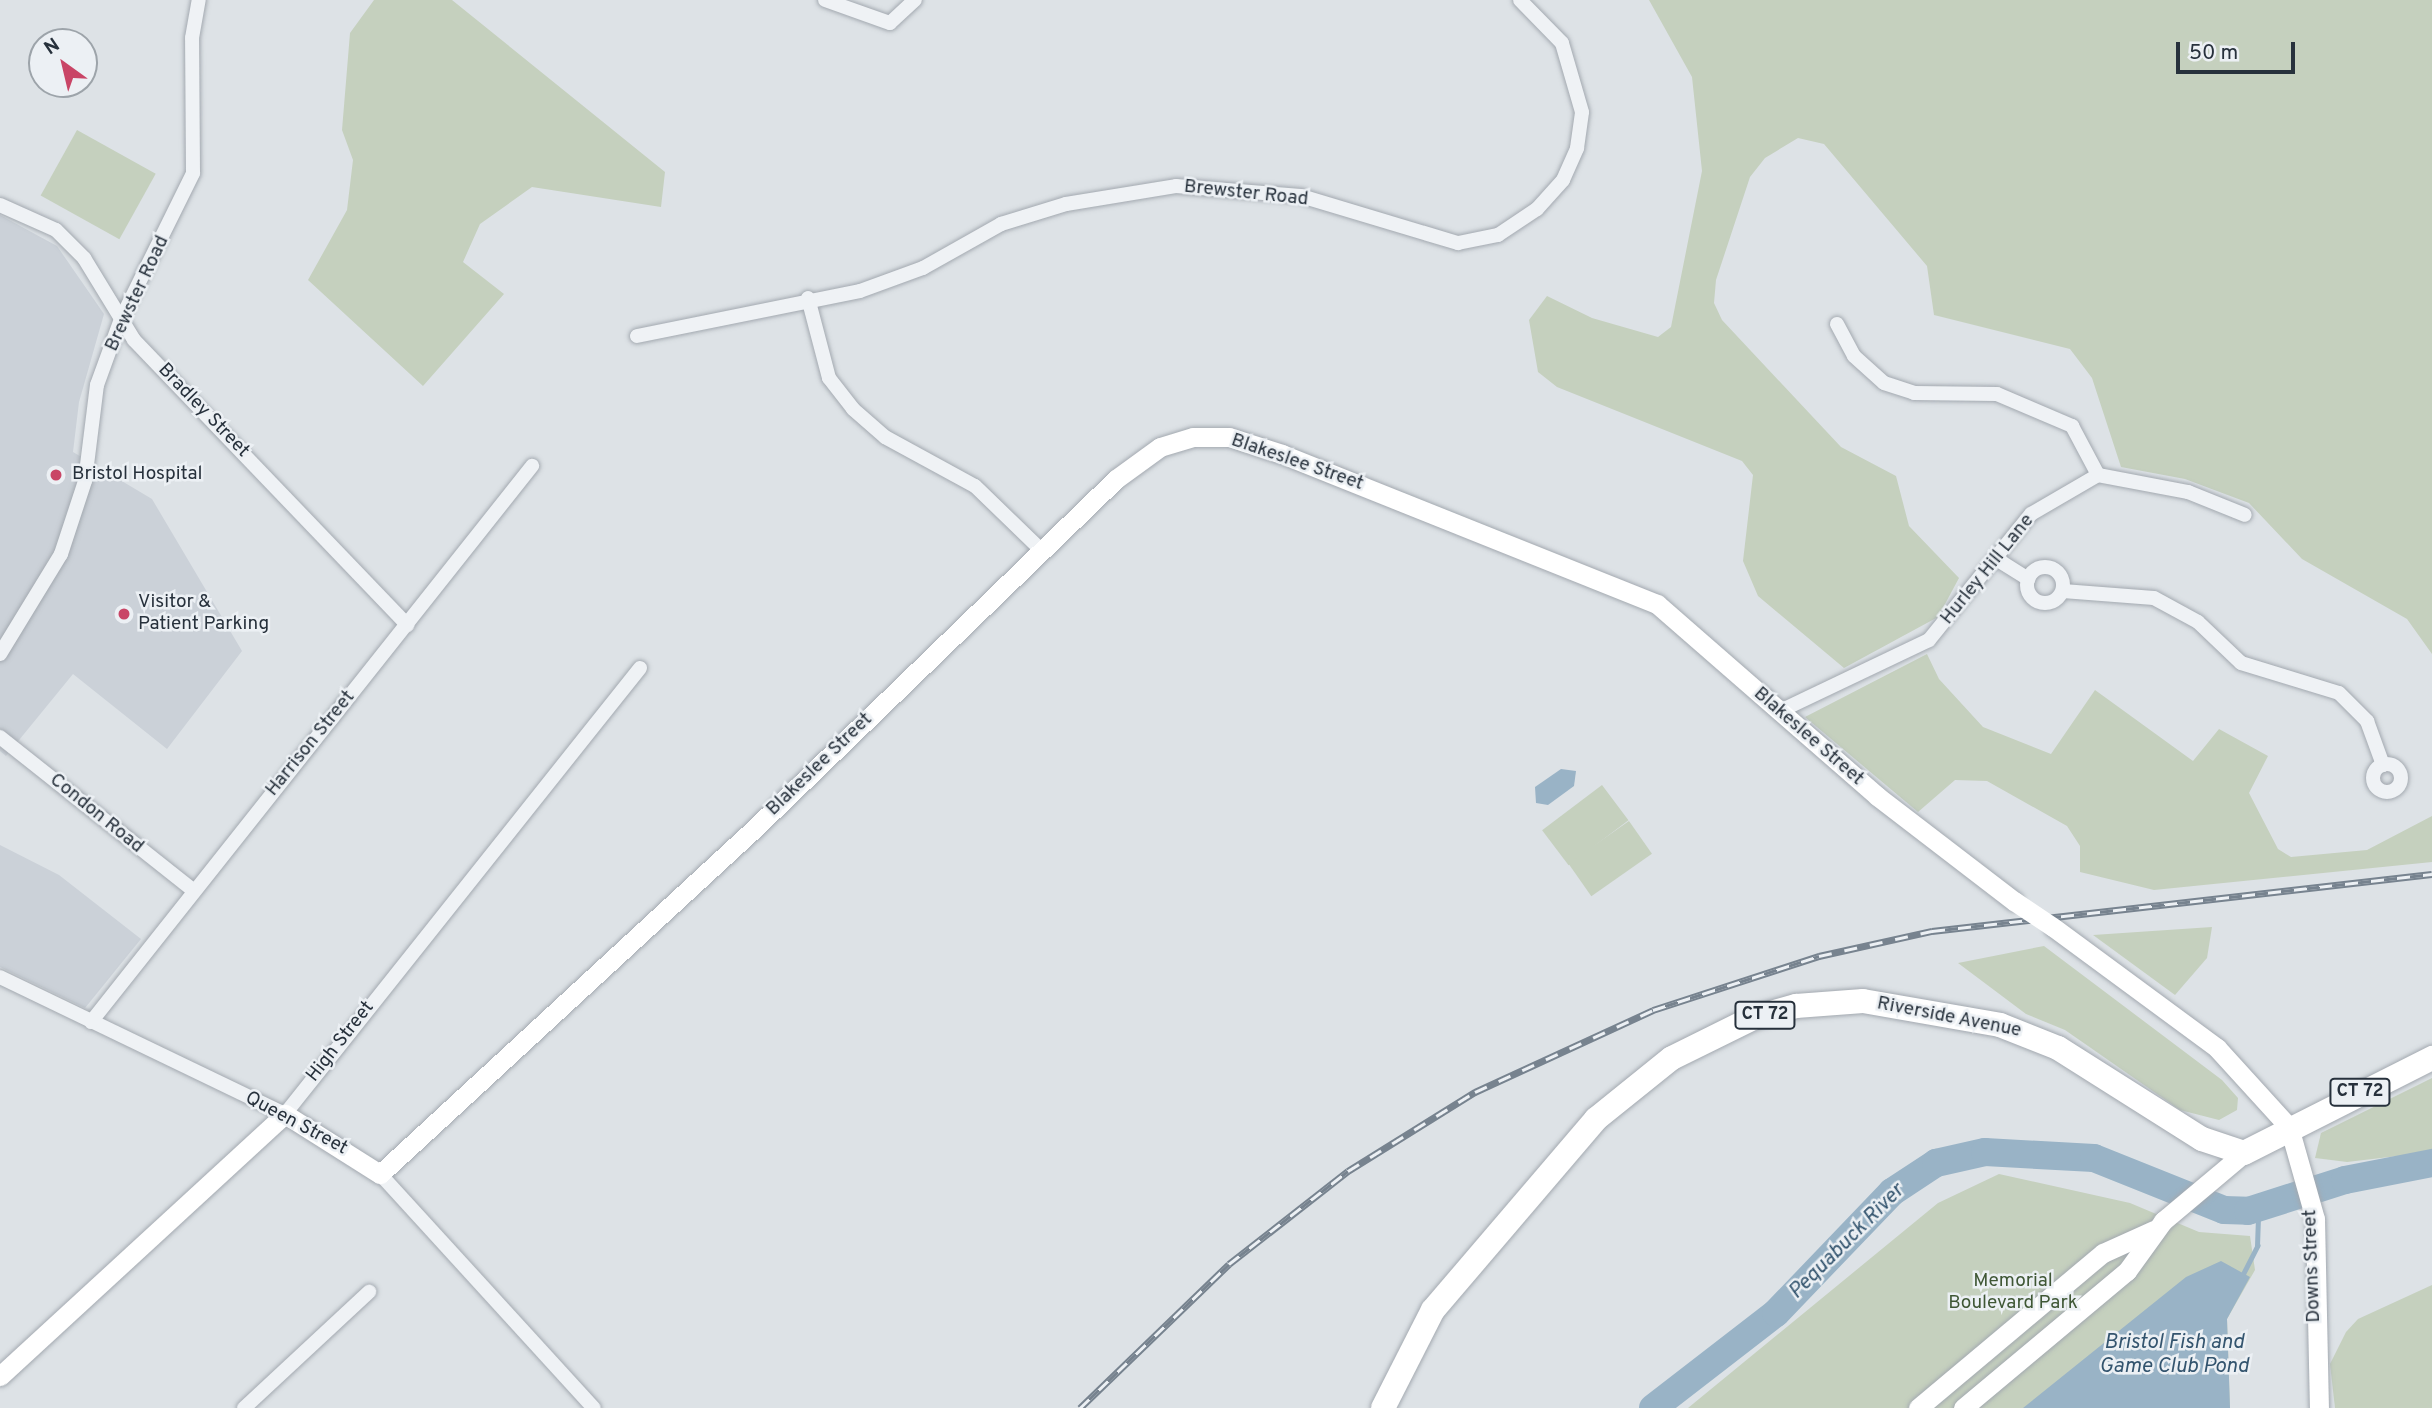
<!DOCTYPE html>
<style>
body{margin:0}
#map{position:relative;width:2432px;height:1408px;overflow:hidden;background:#dde2e6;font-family:Overpass,sans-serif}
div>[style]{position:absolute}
.built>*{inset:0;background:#cbd1d8}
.green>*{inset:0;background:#c5d0be;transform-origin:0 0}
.water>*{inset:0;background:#99b3c6}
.stream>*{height:4.5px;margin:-2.25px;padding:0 2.25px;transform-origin:2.25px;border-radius:2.25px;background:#99b3c6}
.river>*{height:28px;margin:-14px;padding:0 14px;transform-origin:14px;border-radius:14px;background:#99b3c6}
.roads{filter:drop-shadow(0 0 2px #a3a9b0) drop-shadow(0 0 2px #a3a9b0)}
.street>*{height:14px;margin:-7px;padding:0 7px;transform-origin:7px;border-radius:7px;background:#eff2f5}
.street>.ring{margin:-7px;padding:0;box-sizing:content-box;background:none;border:14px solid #eff2f5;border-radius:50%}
.secondary>*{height:19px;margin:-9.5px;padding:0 9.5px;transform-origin:9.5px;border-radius:9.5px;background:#fff}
.highway>*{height:24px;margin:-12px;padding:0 12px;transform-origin:12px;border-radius:12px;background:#fff}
.rail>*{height:7px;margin-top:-3.5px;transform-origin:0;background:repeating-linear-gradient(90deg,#ecf0f4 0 13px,#77838f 0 26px);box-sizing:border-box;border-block:2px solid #77838f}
.secondary-bridge>*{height:19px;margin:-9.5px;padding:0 9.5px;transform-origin:9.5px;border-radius:9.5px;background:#fff}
.dots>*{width:19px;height:19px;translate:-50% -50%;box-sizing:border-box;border:4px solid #ecf0f4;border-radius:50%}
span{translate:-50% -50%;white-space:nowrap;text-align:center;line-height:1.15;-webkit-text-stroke:5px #ecf0f4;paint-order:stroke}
.shield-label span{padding:2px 5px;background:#ecf0f4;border:2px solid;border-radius:5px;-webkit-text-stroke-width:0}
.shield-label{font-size:18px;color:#27313c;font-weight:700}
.street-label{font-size:19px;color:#27313c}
.poi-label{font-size:19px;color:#27313c}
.left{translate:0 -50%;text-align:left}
.park-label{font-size:19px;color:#3f5735}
.water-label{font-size:21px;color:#33546e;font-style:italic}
.north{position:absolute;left:28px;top:28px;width:70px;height:70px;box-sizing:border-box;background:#ecf0f4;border:2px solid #9da4aa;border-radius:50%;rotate:326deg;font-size:19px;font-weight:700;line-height:28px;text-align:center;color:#27313c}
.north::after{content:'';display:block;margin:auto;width:24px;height:32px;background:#c94566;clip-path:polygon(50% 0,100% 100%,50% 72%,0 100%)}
.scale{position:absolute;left:2176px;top:42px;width:119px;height:32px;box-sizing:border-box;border:4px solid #27313c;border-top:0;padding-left:9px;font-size:21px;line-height:24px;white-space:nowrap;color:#27313c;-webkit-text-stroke:5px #ecf0f4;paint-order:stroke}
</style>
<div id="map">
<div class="built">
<i style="clip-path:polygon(0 215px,57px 246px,104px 314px,79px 402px,73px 452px,152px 499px,242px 651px,167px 749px,73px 674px,6px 756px,0 751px)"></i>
<i style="clip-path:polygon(0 845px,59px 875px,141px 939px,85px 1008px,0 967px)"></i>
</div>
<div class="green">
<i style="clip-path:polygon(374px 0,452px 0,665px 172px,661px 207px,532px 187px,480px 224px,463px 262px,504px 294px,423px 386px,308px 280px,347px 210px,353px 160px,342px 130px,350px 33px)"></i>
<i style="clip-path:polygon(1649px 0,2432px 0,2432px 654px,2407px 619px,2302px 559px,2249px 503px,2185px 479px,2121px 467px,2092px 378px,2070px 349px,1934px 315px,1927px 266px,1824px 144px,1798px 138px,1765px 158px,1750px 177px,1716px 280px,1714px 303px,1722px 320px,1841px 447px,1896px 476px,1909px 526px,1959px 578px,1938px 617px,1844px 668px,1758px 596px,1743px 561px,1753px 475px,1742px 461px,1557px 387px,1538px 372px,1529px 320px,1547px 296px,1592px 318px,1658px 337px,1671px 327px,1702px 171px,1692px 77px)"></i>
<i style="left:77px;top:130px;width:90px;height:75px;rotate:29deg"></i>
<i style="clip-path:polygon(1927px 654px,1939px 679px,1983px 727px,2051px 754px,2095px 690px,2193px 761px,2219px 729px,2268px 756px,2249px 793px,2278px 849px,2291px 857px,2367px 850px,2432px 816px,2432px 862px,2154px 890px,2080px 872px,2080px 846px,2067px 826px,1987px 781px,1955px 780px,1918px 812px,1805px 717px)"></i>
<i style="left:1602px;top:785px;width:44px;height:75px;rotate:53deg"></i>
<i style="left:1629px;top:821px;width:40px;height:74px;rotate:55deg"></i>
<i style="clip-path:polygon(2212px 927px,2207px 958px,2175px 995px,2093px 935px)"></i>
<i style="clip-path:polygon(2044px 946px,2222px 1080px,2238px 1098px,2237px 1110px,2219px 1120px,2180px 1110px,2065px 1030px,2026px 1014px,1958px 963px)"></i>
<i style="clip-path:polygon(2432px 1078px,2432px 1152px,2347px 1162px,2315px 1158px,2321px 1133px)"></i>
<i style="clip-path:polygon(1999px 1174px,2130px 1203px,2199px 1232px,2250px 1236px,2255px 1270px,2227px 1319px,2230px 1408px,1688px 1408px,1938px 1203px)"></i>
<i style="clip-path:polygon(2432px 1285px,2432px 1408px,2335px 1408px,2330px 1364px,2346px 1332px,2358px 1319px)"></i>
</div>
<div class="water">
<i style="clip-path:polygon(1561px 769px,1576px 771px,1574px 786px,1548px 805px,1536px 803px,1535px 787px)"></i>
<i style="clip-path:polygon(2221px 1261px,2250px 1277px,2227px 1319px,2230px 1408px,2023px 1408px,2186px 1277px)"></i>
</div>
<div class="stream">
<i style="left:2242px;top:1276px;width:34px;rotate:-63deg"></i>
<i style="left:2257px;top:1246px;width:38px;rotate:-88deg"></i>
</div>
<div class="river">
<i style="left:1653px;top:1408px;width:155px;rotate:-37.7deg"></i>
<i style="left:1776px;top:1313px;width:168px;rotate:-46.2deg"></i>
<i style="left:1892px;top:1192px;width:53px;rotate:-33.4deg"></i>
<i style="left:1936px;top:1163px;width:50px;rotate:-12.7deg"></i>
<i style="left:1985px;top:1152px;width:109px;rotate:3.2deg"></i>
<i style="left:2094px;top:1158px;width:140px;rotate:21.8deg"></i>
<i style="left:2224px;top:1210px;width:24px;rotate:2deg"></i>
<i style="left:2248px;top:1211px;width:102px;rotate:-17.7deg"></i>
<i style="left:2345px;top:1180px;width:89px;rotate:-11.1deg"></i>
</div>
<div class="roads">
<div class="street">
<i style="left:825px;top:0;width:69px;rotate:19.5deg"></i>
<i style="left:890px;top:23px;width:34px;rotate:-43deg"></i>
<i style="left:0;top:205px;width:61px;rotate:24.1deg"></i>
<i style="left:56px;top:230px;width:40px;rotate:45deg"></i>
<i style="left:84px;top:258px;width:96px;rotate:58.6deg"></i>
<i style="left:134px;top:340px;width:395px;rotate:46.2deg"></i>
<i style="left:808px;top:298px;width:83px;rotate:75.3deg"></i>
<i style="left:829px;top:378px;width:39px;rotate:52deg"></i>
<i style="left:853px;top:409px;width:43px;rotate:41.2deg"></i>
<i style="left:885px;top:437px;width:102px;rotate:28.6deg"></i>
<i style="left:975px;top:486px;width:91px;rotate:44.1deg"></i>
<i style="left:1837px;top:324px;width:36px;rotate:62deg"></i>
<i style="left:1854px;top:356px;width:40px;rotate:42deg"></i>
<i style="left:1884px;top:383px;width:32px;rotate:18deg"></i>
<i style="left:1914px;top:393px;width:83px;rotate:0.7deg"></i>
<i style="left:1997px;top:394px;width:82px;rotate:23.1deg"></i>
<i style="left:2072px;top:426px;width:55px;rotate:62deg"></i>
<i style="left:637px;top:336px;width:227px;rotate:-11.4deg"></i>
<i style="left:860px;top:291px;width:67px;rotate:-20.1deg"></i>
<i style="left:923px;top:268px;width:90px;rotate:-29.4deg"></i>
<i style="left:1001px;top:224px;width:68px;rotate:-17.1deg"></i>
<i style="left:1066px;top:204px;width:111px;rotate:-9.3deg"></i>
<i style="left:1176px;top:186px;width:125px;rotate:4.6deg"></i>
<i style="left:1301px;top:196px;width:164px;rotate:16.7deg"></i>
<i style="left:1458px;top:243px;width:41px;rotate:-11.3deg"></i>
<i style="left:1498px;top:235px;width:47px;rotate:-33.7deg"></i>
<i style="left:1537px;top:209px;width:39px;rotate:-48deg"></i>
<i style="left:1563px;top:180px;width:35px;rotate:-66deg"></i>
<i style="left:1577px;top:148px;width:36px;rotate:-82deg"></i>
<i style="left:1582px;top:112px;width:72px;rotate:-106.2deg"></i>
<i style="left:1562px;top:43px;width:60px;rotate:-134.3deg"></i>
<i style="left:1998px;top:560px;width:36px;rotate:32deg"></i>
<i class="ring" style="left:2027px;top:567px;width:22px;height:22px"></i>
<i style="left:2063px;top:591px;width:91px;rotate:4.4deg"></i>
<i style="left:2154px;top:598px;width:50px;rotate:28.6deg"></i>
<i style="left:2198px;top:622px;width:59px;rotate:43.6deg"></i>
<i style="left:2241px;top:663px;width:102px;rotate:17deg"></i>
<i style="left:2339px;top:693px;width:40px;rotate:45deg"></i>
<i style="left:2367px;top:721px;width:47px;rotate:70deg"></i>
<i style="left:0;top:654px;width:117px;rotate:-58.6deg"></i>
<i style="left:61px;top:554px;width:77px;rotate:-71.8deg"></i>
<i style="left:85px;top:481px;width:97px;rotate:-82.9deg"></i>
<i style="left:97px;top:385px;width:70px;rotate:-70deg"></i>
<i style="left:121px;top:319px;width:163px;rotate:-63.7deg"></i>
<i style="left:193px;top:173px;width:135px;rotate:-90.4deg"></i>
<i style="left:192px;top:38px;width:39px;rotate:-80deg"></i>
<i style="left:1778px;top:712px;width:167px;rotate:-25.5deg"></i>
<i style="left:1929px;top:640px;width:162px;rotate:-51deg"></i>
<i style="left:2031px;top:514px;width:78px;rotate:-30.2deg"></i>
<i style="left:2098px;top:475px;width:92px;rotate:10.7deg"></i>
<i style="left:2188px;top:492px;width:61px;rotate:22deg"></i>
<i style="left:0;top:737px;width:246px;rotate:38.4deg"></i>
<i class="ring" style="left:2373px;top:764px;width:14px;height:14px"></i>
<i style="left:0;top:977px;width:316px;rotate:25.7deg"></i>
<i style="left:285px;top:1114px;width:570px;rotate:-51.48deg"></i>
<i style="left:91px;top:1022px;width:710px;rotate:-51.58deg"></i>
<i style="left:380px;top:1174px;width:317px;rotate:47.6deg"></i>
<i style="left:244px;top:1408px;width:171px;rotate:-42.9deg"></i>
</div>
<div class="secondary">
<i style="left:2053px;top:927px;width:204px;rotate:36.4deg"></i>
<i style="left:2217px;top:1048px;width:107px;rotate:47.7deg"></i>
<i style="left:2289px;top:1127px;width:96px;rotate:74.2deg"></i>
<i style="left:2315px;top:1219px;width:189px;rotate:88.8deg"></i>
<i style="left:0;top:1376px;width:387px;rotate:-42.6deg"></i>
<i style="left:285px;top:1114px;width:112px;rotate:32.3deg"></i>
<i style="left:380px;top:1174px;width:510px;rotate:-42.7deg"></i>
<i style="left:755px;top:828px;width:502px;rotate:-44.03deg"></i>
<i style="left:1116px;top:479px;width:54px;rotate:-36deg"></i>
<i style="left:1160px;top:447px;width:34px;rotate:-17deg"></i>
<i style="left:1193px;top:437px;width:36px"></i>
<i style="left:1229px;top:437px;width:56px;rotate:17.8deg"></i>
<i style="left:1282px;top:454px;width:404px;rotate:21.8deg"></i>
<i style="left:1657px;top:604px;width:292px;rotate:41.1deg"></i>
<i style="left:1877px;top:796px;width:173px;rotate:37.5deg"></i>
<i style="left:1918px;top:1408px;width:241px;rotate:-40deg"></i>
<i style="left:2103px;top:1253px;width:56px;rotate:-24.3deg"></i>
<i style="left:1963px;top:1408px;width:214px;rotate:-39.9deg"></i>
<i style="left:2127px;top:1271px;width:62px;rotate:-54.2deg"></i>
<i style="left:2163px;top:1221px;width:106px;rotate:-40deg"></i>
</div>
<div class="highway">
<i style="left:1383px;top:1408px;width:110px;rotate:-63deg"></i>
<i style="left:1433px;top:1310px;width:251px;rotate:-49.5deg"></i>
<i style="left:1596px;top:1119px;width:97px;rotate:-38.8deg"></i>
<i style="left:1672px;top:1058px;width:90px;rotate:-26.3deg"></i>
<i style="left:1753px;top:1018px;width:45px;rotate:-15.6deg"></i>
<i style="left:1796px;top:1006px;width:67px;rotate:-4.3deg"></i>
<i style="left:1863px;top:1001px;width:139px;rotate:9.9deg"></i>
<i style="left:2000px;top:1025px;width:62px;rotate:21.6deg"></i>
<i style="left:2058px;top:1048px;width:170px;rotate:32.3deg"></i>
<i style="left:2202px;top:1139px;width:44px;rotate:18.4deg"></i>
<i style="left:2244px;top:1153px;width:211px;rotate:-26.8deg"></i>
</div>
</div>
<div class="rail">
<i style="left:1080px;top:1408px;width:207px;rotate:-44deg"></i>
<i style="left:1229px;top:1264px;width:151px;rotate:-38deg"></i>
<i style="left:1348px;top:1171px;width:150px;rotate:-31.9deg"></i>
<i style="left:1475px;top:1092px;width:196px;rotate:-24.7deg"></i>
<i style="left:1653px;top:1010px;width:175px;rotate:-18deg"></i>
<i style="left:1819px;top:956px;width:116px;rotate:-12.5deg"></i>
<i style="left:1932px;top:931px;width:503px;rotate:-6.5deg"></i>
</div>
<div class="secondary-bridge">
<i style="left:2014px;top:901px;width:47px;rotate:33.7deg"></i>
</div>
<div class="dots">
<i style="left:56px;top:475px;background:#c94566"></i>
<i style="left:124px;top:614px;background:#c94566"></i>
</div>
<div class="shield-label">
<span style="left:1765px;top:1015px">CT 72</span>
<span style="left:2360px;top:1092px">CT 72</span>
</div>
<div class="street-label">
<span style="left:1246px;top:194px;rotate:6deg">Brewster Road</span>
<span style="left:138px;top:294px;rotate:-65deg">Brewster Road</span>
<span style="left:203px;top:411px;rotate:46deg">Bradley Street</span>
<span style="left:1297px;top:463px;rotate:19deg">Blakeslee Street</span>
<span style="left:1988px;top:570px;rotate:-51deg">Hurley Hill Lane</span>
<span style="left:1808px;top:737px;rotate:41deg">Blakeslee Street</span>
<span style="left:311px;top:744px;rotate:-51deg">Harrison Street</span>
<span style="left:820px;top:765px;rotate:-44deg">Blakeslee Street</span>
<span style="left:96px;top:814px;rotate:39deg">Condon Road</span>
<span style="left:1949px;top:1018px;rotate:11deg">Riverside Avenue</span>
<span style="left:341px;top:1042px;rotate:-52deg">High Street</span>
<span style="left:296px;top:1124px;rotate:28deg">Queen Street</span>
<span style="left:2313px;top:1266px;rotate:-92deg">Downs Street</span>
</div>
<div class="poi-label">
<span class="left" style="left:72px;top:475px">Bristol Hospital</span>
<span class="left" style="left:138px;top:614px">Visitor &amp;<br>Patient Parking</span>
</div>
<div class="park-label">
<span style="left:2013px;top:1293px">Memorial<br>Boulevard Park</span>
</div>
<div class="water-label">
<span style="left:1847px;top:1242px;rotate:-45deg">Pequabuck River</span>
<span style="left:2174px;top:1355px">Bristol Fish and<br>Game Club Pond</span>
</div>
<div class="north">N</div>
<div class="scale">50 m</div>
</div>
